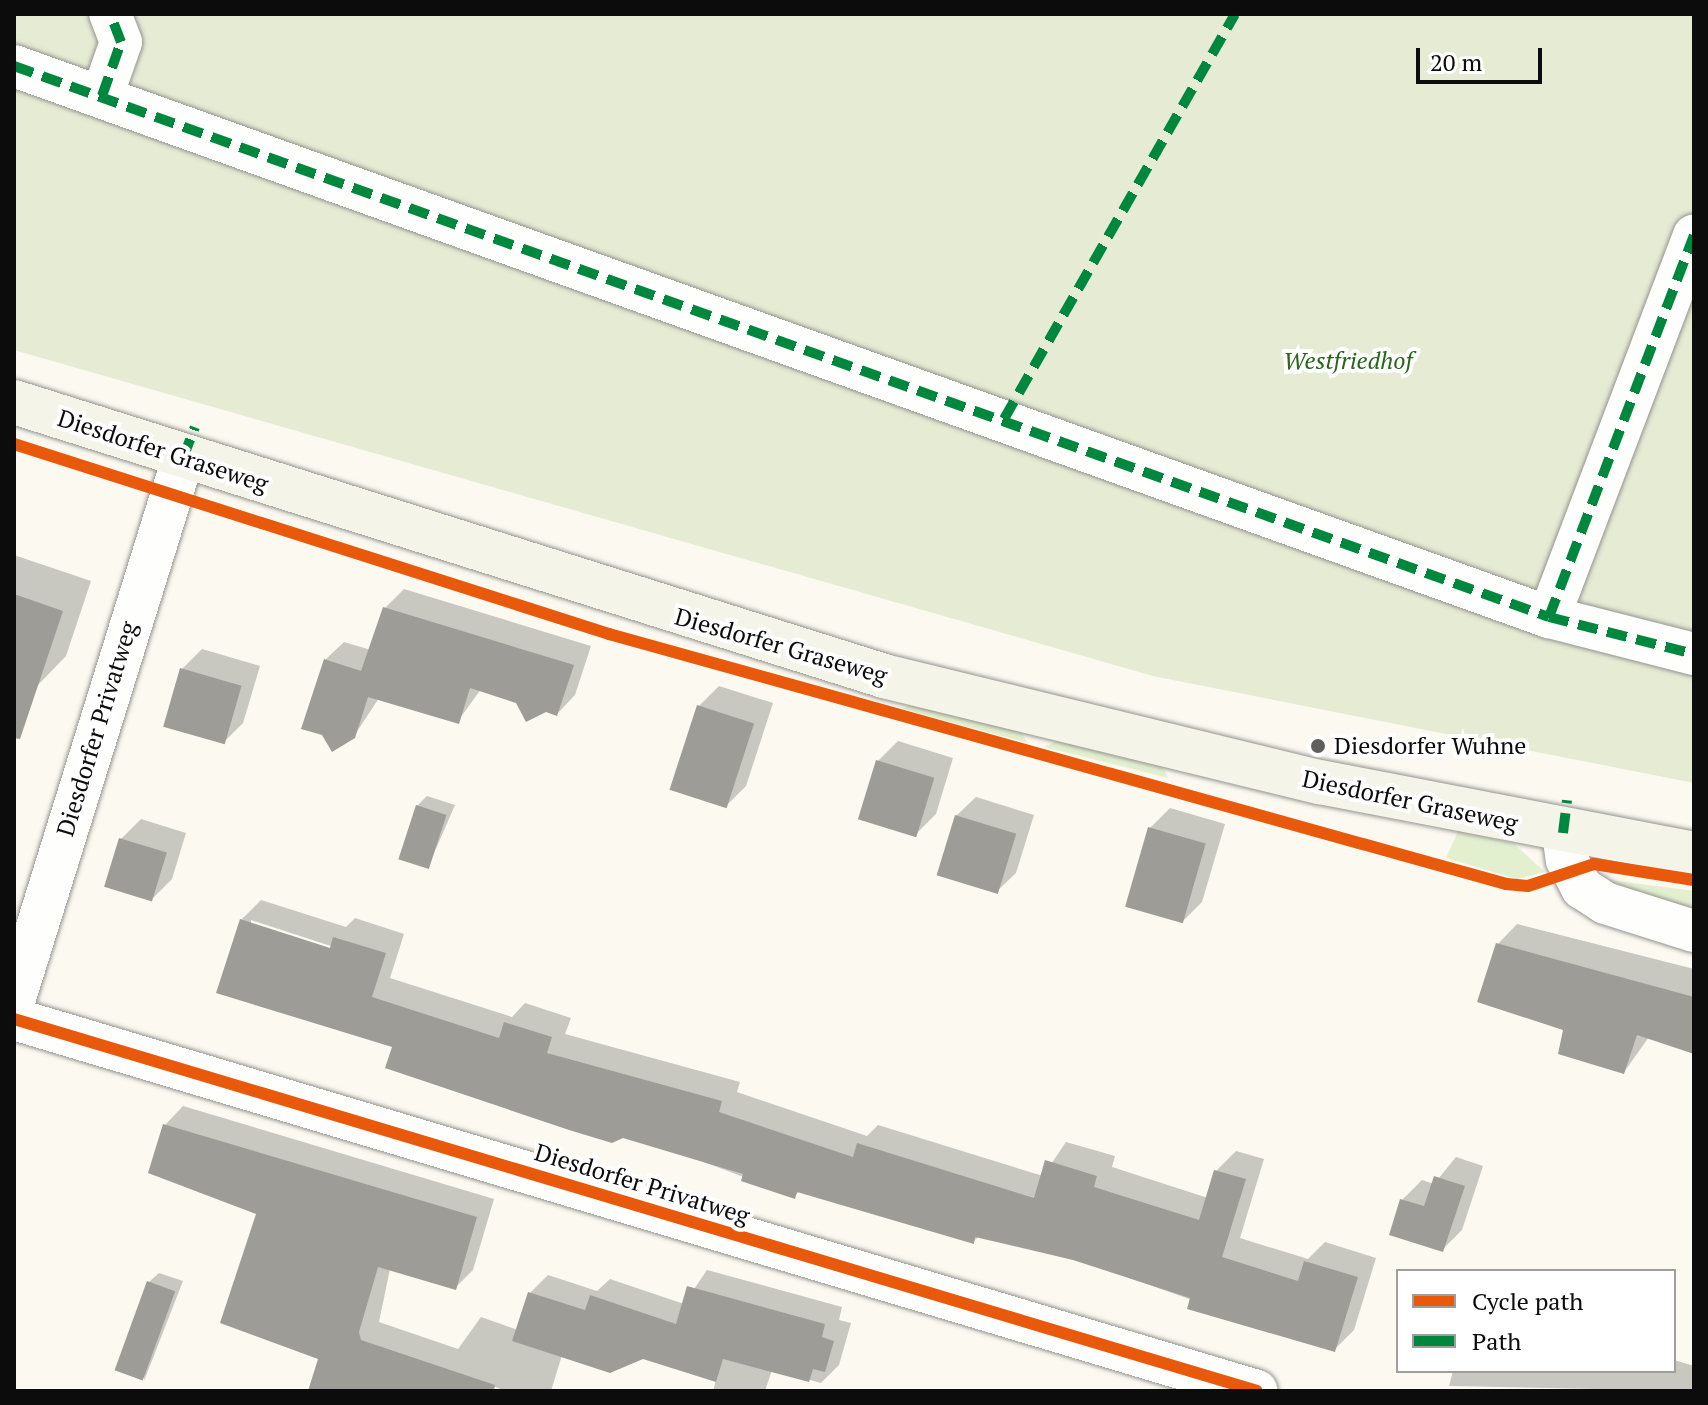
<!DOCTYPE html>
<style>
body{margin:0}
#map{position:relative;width:1708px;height:1405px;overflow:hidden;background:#fbf9f0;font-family:"PT Serif",serif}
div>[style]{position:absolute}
.green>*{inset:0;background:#e3f0d0}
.cemetery>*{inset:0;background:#e6ebd4}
.shadow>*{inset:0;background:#0003}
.building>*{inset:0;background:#9e9c96;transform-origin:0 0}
.roads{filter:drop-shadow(0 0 2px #94938f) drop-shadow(0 0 2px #94938f)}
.street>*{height:42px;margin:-21px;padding:0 21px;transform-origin:21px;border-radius:21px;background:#fefefd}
.secondary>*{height:44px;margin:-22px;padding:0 22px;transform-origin:22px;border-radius:22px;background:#f5f4e8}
.quiet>*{height:10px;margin-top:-5px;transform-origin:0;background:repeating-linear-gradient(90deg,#00873e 0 20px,transparent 0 30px)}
.cycleway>*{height:12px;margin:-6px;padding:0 6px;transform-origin:6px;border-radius:6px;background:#e8590c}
.dots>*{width:22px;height:22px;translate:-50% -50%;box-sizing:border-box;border:4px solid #fff;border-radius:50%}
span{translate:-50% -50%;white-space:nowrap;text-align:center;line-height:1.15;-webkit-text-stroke:8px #fff;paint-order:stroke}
.park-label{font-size:24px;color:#2a641d;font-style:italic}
.street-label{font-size:24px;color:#0c0c0c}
.poi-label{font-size:24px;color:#0c0c0c}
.left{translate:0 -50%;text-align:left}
.frame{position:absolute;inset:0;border:16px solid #0c0c0c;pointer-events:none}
.legend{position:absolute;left:1396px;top:1269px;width:280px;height:104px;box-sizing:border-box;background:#fff;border:2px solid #9e9e9e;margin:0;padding:10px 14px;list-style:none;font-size:24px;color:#0c0c0c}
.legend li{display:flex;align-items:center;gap:16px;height:40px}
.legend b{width:40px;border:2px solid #9e9e9e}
.scale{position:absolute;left:1416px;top:48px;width:126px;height:36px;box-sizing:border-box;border:4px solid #0c0c0c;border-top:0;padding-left:10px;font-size:24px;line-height:28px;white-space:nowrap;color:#0c0c0c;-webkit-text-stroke:6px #fff;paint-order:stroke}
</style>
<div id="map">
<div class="green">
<i style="clip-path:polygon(913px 703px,1021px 730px,1027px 743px,902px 709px)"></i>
<i style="clip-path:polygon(1060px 740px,1162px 765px,1168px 778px,1044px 747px)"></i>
<i style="clip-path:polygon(1458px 831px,1514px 844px,1545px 872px,1517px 879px,1446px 858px)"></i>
<i style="clip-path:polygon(1603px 879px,1694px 891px,1694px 912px,1624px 891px)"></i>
</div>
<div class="cemetery">
<i style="clip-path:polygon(14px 14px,1694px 14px,1694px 783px,1153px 676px,14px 350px)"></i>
</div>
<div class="shadow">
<i style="clip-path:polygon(14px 555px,91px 581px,66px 656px,37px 686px,14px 678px)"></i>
<i style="clip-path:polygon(404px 589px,591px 646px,575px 695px,557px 714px,481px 689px,458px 721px,379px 698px,354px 736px,325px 660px,344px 642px,371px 650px,385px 608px)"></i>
<i style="clip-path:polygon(202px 649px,260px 666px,243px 723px,223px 743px,182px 669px)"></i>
<i style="clip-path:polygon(719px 686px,773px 703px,746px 786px,726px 806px,699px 706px)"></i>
<i style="clip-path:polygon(898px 741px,953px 758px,936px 814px,916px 834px,878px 761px)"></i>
<i style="clip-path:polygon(427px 796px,455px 805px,428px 867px,417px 806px)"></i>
<i style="clip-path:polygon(976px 797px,1034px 815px,1016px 873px,996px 892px,956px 816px)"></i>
<i style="clip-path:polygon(1170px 808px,1225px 824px,1202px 902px,1182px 922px,1150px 828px)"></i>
<i style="clip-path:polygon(141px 819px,186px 833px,172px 879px,152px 899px,121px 839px)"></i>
<i style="clip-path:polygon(evenodd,261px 900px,346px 927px,355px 918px,404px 934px,390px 978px,512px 1017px,525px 1003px,571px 1018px,565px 1034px,740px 1082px,737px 1092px,867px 1136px,878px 1125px,1043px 1176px,1066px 1142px,1115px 1156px,1112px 1167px,1208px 1198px,1216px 1171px,1236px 1151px,1264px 1159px,1240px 1238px,1308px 1259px,1325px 1242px,1376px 1258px,1354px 1330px,1334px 1350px,1073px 1258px,979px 1236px,973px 1242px,800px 1191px,794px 1196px,394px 1045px,241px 920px,261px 900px,251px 920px,340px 949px,339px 953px,251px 924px,251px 920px)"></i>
<i style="clip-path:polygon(1517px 924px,1694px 969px,1694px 1050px,1649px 1037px,1624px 1072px,1565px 1029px,1498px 944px)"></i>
<i style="clip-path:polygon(183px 1106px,494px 1199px,473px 1270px,455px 1288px,390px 1269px,379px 1322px,458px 1349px,481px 1317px,518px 1330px,530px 1293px,548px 1275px,597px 1291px,610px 1279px,684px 1304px,707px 1270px,842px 1307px,839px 1320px,851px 1323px,839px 1365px,821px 1383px,772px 1370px,765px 1391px,713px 1391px,716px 1380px,643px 1357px,562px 1355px,551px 1391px,506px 1391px,455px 1372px,447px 1391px,310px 1391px,321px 1358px,259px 1213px,165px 1125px)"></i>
<i style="clip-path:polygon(1456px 1157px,1483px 1166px,1462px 1230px,1442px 1250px,1402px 1200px,1422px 1180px,1434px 1184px)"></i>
<i style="clip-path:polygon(159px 1273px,183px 1281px,144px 1381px,149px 1282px)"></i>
<i style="clip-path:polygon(1674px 1360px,1694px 1366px,1694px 1391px,1449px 1386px,1453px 1371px,1674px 1371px)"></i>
</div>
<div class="building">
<i style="clip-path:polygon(14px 594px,63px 611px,20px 739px,14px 738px)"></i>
<i style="clip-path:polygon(383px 607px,574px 665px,557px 716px,546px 712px,526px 722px,516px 703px,470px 688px,459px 724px,368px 697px,355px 738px,332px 752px,322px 735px,301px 729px,324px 659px,361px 671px)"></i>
<i style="left:180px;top:668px;width:64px;height:61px;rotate:16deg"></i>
<i style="left:697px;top:705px;width:60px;height:89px;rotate:18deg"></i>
<i style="left:876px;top:760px;width:61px;height:62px;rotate:17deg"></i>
<i style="left:416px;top:805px;width:32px;height:57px;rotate:18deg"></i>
<i style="left:955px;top:815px;width:64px;height:63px;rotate:17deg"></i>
<i style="left:1148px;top:827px;width:60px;height:83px;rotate:16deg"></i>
<i style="left:119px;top:838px;width:50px;height:51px;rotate:17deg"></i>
<i style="clip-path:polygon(240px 919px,330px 948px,333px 937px,386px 953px,372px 997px,499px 1038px,504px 1022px,552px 1037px,547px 1053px,722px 1101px,719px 1112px,853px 1157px,857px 1143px,1034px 1198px,1045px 1160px,1097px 1176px,1094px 1187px,1199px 1220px,1214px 1170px,1246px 1179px,1222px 1257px,1298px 1281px,1304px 1261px,1358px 1277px,1335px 1352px,1187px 1309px,1190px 1298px,1073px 1260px,975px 1237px,974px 1244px,797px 1192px,795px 1199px,741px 1181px,743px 1174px,623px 1138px,612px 1143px,569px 1130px,385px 1068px,392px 1047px,216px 993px)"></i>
<i style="clip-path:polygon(1496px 943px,1694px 997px,1694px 1054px,1637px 1035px,1624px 1074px,1558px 1054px,1563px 1030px,1477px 1002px)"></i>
<i style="clip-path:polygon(163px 1124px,477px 1217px,456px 1290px,378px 1267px,359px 1332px,361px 1340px,495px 1385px,494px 1391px,308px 1391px,318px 1359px,220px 1323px,256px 1214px,148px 1173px)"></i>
<i style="clip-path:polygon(1434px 1176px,1465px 1186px,1443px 1252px,1389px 1235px,1400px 1199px,1424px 1206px)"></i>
<i style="left:147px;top:1281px;width:30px;height:95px;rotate:20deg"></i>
<i style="clip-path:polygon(687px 1286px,825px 1324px,822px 1337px,834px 1341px,825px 1372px,813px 1369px,809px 1382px,723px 1359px,716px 1382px,643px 1359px,610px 1373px,512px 1341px,528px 1292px,585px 1310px,590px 1295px,676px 1324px)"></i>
</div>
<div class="roads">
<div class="street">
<i style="left:14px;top:66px;width:1631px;rotate:19.75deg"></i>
<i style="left:1549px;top:617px;width:150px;rotate:14.3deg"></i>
<i style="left:102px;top:96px;width:57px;rotate:-70.6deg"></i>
<i style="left:121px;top:42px;width:30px;rotate:-111deg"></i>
<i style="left:1549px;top:617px;width:408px;rotate:-69.2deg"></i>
<i style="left:1563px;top:833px;width:27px;rotate:82deg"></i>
<i style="left:1567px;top:860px;width:32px;rotate:62deg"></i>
<i style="left:1582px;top:888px;width:27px;rotate:33deg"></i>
<i style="left:1605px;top:903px;width:93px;rotate:17.5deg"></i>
<i style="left:14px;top:1001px;width:569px;rotate:-72.71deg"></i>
<i style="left:14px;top:1019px;width:1297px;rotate:16.66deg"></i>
</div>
<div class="secondary">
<i style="left:14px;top:402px;width:912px;rotate:17.48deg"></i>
<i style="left:884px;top:676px;width:449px;rotate:13.7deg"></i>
<i style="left:1320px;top:782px;width:381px;rotate:10.9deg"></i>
</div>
</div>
<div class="quiet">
<i style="left:14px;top:66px;width:1631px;rotate:19.75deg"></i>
<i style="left:1549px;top:617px;width:150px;rotate:14.3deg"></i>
<i style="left:102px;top:96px;width:57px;rotate:-70.6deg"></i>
<i style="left:121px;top:42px;width:30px;rotate:-111deg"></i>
<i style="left:1004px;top:419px;width:466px;rotate:-60.3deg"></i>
<i style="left:183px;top:458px;width:33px;rotate:-69deg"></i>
<i style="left:1549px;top:617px;width:408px;rotate:-69.2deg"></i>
<i style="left:1563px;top:833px;width:33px;rotate:-83deg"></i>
</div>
<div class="cycleway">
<i style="left:14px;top:444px;width:625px;rotate:17.71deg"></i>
<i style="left:609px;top:634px;width:931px;rotate:15.57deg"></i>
<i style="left:1506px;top:884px;width:22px;rotate:5deg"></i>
<i style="left:1528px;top:886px;width:70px;rotate:-18.4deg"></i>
<i style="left:1594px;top:864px;width:101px;rotate:9.1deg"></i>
<i style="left:14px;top:1019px;width:1297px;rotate:16.66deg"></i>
</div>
<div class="dots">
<i style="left:1318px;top:746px;background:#605f5c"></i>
</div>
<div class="park-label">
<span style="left:1348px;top:361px">Westfriedhof</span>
</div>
<div class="street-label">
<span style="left:163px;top:451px;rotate:18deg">Diesdorfer Graseweg</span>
<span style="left:781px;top:646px;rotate:16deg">Diesdorfer Graseweg</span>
<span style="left:97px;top:729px;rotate:-73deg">Diesdorfer Privatweg</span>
<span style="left:1410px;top:801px;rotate:12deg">Diesdorfer Graseweg</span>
<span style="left:642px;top:1184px;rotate:17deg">Diesdorfer Privatweg</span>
</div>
<div class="poi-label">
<span class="left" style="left:1334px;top:746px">Diesdorfer Wuhne</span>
</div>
<div class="frame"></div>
<ul class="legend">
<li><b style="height:10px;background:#e8590c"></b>Cycle path</li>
<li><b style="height:10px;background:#00873e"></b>Path</li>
</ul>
<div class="scale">20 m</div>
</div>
